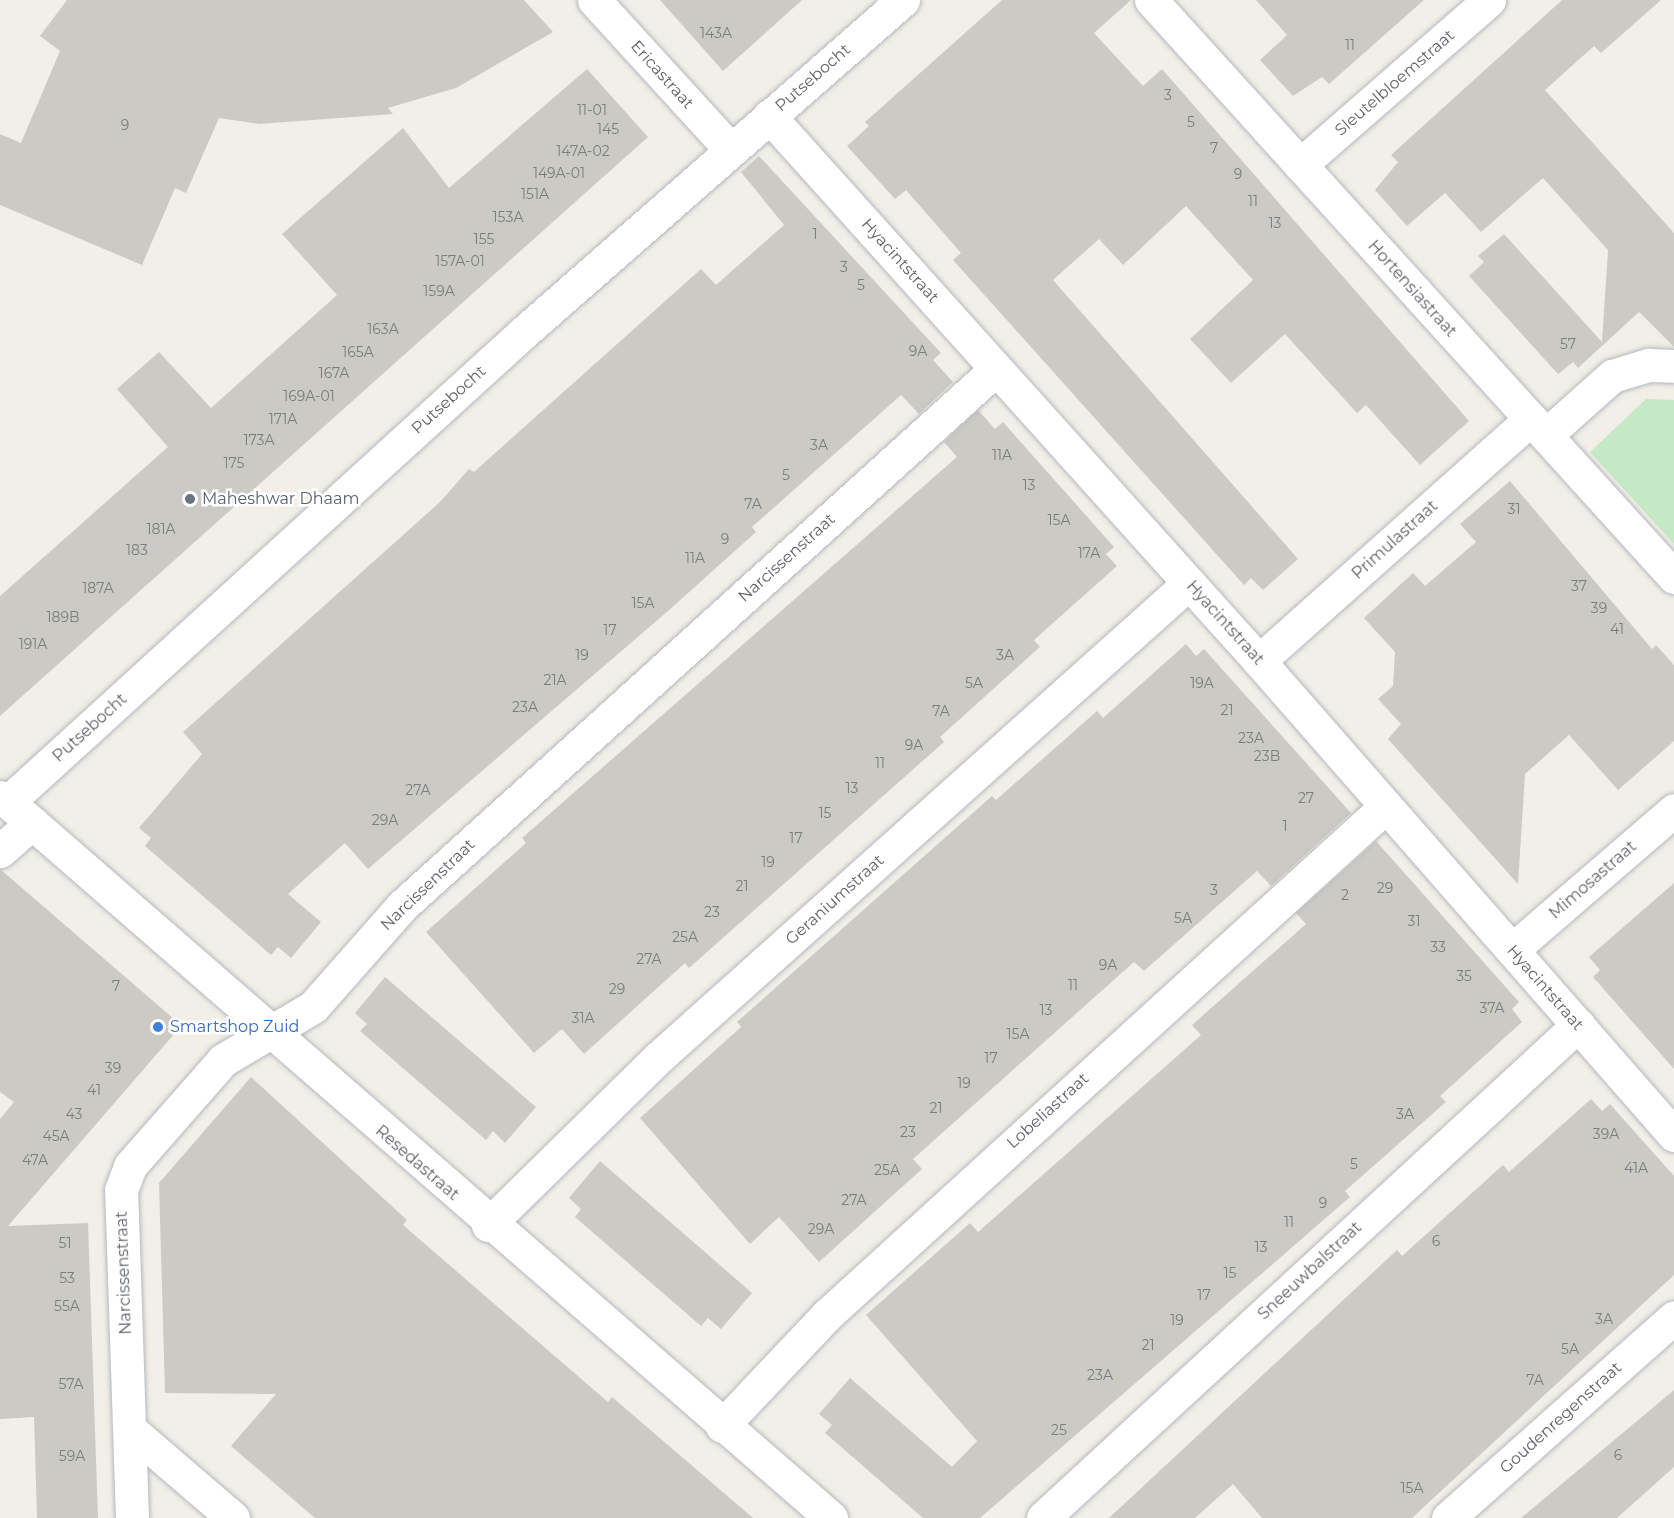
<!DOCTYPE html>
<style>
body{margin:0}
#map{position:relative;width:1674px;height:1518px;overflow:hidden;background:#f1efe8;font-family:Montserrat,sans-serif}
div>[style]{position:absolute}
.green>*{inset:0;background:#c5e8c5}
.building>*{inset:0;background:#cccac5}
.roads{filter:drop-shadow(0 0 2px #b5b8bc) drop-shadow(0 0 2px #b5b8bc)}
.street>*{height:33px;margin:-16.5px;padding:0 16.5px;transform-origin:16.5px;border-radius:16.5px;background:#fff}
.dots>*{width:16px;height:16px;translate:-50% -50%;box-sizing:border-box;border:3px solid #fff;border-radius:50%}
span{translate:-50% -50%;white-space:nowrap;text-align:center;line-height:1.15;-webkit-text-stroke:5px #fff;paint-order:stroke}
.number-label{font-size:14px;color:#7a7d7f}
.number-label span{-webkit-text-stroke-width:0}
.street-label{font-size:16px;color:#5f6368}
.worship-label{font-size:16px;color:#5b616d}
.left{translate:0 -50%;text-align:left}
.shop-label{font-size:16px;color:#366cbe}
</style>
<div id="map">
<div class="green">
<i style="clip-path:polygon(1646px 399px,1674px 400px,1674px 544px,1590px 452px)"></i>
</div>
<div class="building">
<i style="clip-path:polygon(67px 0,524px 0,553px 32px,456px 88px,388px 108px,393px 114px,259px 124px,219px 118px,186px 193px,175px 188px,142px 265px,0 205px,0 134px,21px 143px,60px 51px,40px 36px)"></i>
<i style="clip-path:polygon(660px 0,802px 0,723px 71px)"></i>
<i style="clip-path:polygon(1002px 0,1131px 0,1094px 33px,1143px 86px,1162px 69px,1469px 421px,1420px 465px,1366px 405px,1357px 413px,1285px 334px,1231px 383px,1190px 339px,1253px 280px,1186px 206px,1123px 265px,1099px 239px,1053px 280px,1298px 559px,1263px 590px,1251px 578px,1244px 585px,953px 260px,961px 253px,906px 190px,895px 199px,847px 146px,869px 126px,865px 122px)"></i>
<i style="clip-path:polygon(1256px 0,1424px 0,1329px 84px,1322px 77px,1293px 96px,1260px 60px,1287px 35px)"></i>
<i style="clip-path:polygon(1562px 0,1661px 0,1601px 53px,1594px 46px,1545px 90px,1674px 233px,1674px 347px,1639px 312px,1578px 368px,1573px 362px,1558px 374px,1469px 276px,1484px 262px,1478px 256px,1504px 234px,1602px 342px,1608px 250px,1543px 178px,1481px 232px,1445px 193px,1407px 226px,1375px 190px,1398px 162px,1391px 155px)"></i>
<i style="clip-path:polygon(587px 69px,648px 137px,0 716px,0 596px,168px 447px,117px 389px,159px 352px,211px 408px,337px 295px,282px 234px,403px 128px,449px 188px)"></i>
<i style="clip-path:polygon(759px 156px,941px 353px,933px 360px,953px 382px,919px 414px,901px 395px,752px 527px,756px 532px,668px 611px,368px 869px,345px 843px,288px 894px,321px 922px,291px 958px,278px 947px,271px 955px,145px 846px,151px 838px,139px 828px,202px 754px,183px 732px,440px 502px,469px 469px,474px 472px,701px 269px,716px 285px,784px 225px,741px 172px)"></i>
<i style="clip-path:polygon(978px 410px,995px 429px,1003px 422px,1114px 547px,1106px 554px,1117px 566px,1034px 640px,1040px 647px,940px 737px,944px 742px,689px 968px,685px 963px,584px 1054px,562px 1029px,534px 1053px,426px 932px,526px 843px,522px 838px,957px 457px,944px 442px)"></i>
<i style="clip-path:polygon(1510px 481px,1652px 649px,1656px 645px,1674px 665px,1674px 741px,1618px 790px,1569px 735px,1525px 774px,1518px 884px,1388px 739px,1401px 724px,1378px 699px,1393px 686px,1395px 652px,1364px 618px,1413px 573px,1425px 586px,1476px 542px,1460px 524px)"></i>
<i style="clip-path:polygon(1186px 644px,1196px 656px,1204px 649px,1351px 813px,1271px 886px,1257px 871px,1144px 971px,1134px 962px,913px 1159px,922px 1169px,819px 1262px,779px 1217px,750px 1244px,640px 1118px,741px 1027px,737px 1022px,992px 796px,996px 800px,1097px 711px,1103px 718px)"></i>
<i style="clip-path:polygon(1376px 841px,1519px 1002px,1512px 1009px,1522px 1022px,1440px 1096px,1446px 1102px,1345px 1191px,1350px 1197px,980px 1518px,923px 1518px,825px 1433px,832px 1425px,819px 1414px,850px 1378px,952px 1467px,977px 1441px,866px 1315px,970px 1223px,978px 1232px,1201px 1035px,1192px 1025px,1306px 924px,1296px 913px)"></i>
<i style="clip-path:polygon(0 869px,174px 1019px,167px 1027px,175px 1033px,8px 1226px,88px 1223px,98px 1518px,37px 1518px,34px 1417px,0 1419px,0 1119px,14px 1102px,0 1092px)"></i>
<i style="clip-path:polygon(1674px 883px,1674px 1069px,1593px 977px,1600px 970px,1589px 957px)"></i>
<i style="clip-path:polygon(385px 977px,536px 1107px,505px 1143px,493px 1131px,486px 1140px,360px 1031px,367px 1024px,355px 1013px)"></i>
<i style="clip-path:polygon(251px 1077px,407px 1220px,403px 1225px,608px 1402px,612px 1397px,753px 1518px,315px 1518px,231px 1446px,276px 1394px,165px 1393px,159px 1183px)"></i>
<i style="clip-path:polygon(1591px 1099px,1602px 1111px,1610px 1104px,1674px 1176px,1674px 1275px,1412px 1518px,1262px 1518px,1233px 1484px,1195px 1518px,1109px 1518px,1397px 1250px,1402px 1256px,1503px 1165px,1509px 1172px)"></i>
<i style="clip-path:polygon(600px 1161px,752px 1293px,721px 1329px,708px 1318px,701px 1326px,575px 1217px,581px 1209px,569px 1198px)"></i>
<i style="clip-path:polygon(1674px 1390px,1674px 1467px,1617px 1518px,1521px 1518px)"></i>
</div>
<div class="roads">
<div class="street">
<i style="left:594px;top:0;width:202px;rotate:47.6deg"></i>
<i style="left:1151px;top:0;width:779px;rotate:47.81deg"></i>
<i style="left:769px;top:116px;width:733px;rotate:48.04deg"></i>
<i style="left:1259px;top:661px;width:630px;rotate:48.8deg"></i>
<i style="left:1300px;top:165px;width:251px;rotate:-41.1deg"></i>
<i style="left:1546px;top:435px;width:89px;rotate:-41.8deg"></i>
<i style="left:1612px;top:376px;width:39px;rotate:-17deg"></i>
<i style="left:1649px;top:365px;width:25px;rotate:2deg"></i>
<i style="left:1259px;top:661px;width:364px;rotate:-41.7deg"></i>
<i style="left:0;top:797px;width:9px;rotate:32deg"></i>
<i style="left:8px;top:802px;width:698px;rotate:-42.33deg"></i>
<i style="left:524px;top:332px;width:504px;rotate:-41.22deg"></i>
<i style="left:8px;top:802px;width:1091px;rotate:41.02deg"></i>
<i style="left:0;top:851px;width:43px;rotate:-41.2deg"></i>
<i style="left:1512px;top:950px;width:214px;rotate:-40.8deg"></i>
<i style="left:488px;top:1225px;width:240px;rotate:-44.5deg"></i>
<i style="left:659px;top:1057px;width:711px;rotate:-41.81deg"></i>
<i style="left:722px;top:1426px;width:153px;rotate:-46.6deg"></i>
<i style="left:827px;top:1315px;width:755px;rotate:-42.31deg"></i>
<i style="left:133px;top:1432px;width:132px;rotate:40.7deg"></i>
<i style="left:132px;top:1518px;width:328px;rotate:-91.9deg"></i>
<i style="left:121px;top:1190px;width:26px;rotate:-69deg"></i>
<i style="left:130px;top:1166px;width:141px;rotate:-48.7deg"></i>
<i style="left:223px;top:1060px;width:104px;rotate:-30.5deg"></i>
<i style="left:313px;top:1007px;width:135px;rotate:-48.6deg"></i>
<i style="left:402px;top:906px;width:801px;rotate:-42.11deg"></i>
<i style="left:1043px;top:1518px;width:728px;rotate:-42.66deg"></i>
<i style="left:1448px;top:1518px;width:302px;rotate:-41.6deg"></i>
</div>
</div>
<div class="dots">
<i style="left:190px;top:499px;background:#6b7280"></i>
<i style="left:158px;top:1027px;background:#3f7fe0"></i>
</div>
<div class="number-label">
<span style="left:716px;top:33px">143A</span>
<span style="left:1350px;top:45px">11</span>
<span style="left:1168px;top:95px">3</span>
<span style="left:592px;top:110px">11-01</span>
<span style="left:1191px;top:122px">5</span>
<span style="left:125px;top:125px">9</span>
<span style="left:608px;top:129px">145</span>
<span style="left:1214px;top:148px">7</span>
<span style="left:583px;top:151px">147A-02</span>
<span style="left:559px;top:173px">149A-01</span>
<span style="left:1238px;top:174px">9</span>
<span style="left:535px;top:194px">151A</span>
<span style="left:1253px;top:201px">11</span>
<span style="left:508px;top:217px">153A</span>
<span style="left:1275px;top:223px">13</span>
<span style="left:815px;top:234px">1</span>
<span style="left:484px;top:239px">155</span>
<span style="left:460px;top:261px">157A-01</span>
<span style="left:844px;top:267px">3</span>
<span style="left:861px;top:285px">5</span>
<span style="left:439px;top:291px">159A</span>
<span style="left:383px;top:329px">163A</span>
<span style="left:1568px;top:344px">57</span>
<span style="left:918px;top:351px">9A</span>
<span style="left:358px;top:352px">165A</span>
<span style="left:334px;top:373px">167A</span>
<span style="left:309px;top:396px">169A-01</span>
<span style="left:283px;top:419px">171A</span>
<span style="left:259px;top:440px">173A</span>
<span style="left:819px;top:445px">3A</span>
<span style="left:1002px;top:455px">11A</span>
<span style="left:234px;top:463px">175</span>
<span style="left:786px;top:475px">5</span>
<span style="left:1029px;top:485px">13</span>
<span style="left:753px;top:504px">7A</span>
<span style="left:1514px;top:509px">31</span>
<span style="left:1059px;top:520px">15A</span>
<span style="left:161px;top:529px">181A</span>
<span style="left:725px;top:539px">9</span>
<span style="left:137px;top:550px">183</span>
<span style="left:1089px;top:553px">17A</span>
<span style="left:695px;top:558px">11A</span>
<span style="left:1579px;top:586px">37</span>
<span style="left:98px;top:588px">187A</span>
<span style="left:643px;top:603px">15A</span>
<span style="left:1599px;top:608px">39</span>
<span style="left:63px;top:617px">189B</span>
<span style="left:1617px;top:629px">41</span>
<span style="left:610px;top:630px">17</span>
<span style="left:33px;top:644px">191A</span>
<span style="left:582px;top:655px">19</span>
<span style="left:1005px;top:655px">3A</span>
<span style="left:555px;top:680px">21A</span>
<span style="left:974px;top:683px">5A</span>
<span style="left:1202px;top:683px">19A</span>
<span style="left:525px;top:707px">23A</span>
<span style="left:1227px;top:710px">21</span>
<span style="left:941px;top:711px">7A</span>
<span style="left:1251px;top:738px">23A</span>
<span style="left:914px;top:745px">9A</span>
<span style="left:1267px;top:756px">23B</span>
<span style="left:880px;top:763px">11</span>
<span style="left:852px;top:788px">13</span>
<span style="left:418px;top:790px">27A</span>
<span style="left:1306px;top:798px">27</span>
<span style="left:825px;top:813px">15</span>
<span style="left:385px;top:820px">29A</span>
<span style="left:1285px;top:826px">1</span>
<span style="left:796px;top:838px">17</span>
<span style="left:768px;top:862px">19</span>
<span style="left:742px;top:886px">21</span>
<span style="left:1385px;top:888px">29</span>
<span style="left:1214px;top:890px">3</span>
<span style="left:1345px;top:895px">2</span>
<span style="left:712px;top:912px">23</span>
<span style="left:1183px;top:918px">5A</span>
<span style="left:1414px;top:921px">31</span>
<span style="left:685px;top:937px">25A</span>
<span style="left:1438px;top:947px">33</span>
<span style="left:649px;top:959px">27A</span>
<span style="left:1108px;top:965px">9A</span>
<span style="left:1464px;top:976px">35</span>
<span style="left:1073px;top:985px">11</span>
<span style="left:116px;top:986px">7</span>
<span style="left:617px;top:989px">29</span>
<span style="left:1492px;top:1008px">37A</span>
<span style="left:1046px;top:1010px">13</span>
<span style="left:583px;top:1018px">31A</span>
<span style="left:1018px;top:1034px">15A</span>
<span style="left:991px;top:1058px">17</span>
<span style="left:113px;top:1068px">39</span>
<span style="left:964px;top:1083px">19</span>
<span style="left:94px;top:1090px">41</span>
<span style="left:936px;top:1108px">21</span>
<span style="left:74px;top:1114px">43</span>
<span style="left:1405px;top:1114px">3A</span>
<span style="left:908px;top:1132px">23</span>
<span style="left:1606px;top:1134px">39A</span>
<span style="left:56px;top:1136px">45A</span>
<span style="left:35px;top:1160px">47A</span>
<span style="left:1354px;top:1164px">5</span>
<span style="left:1636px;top:1168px">41A</span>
<span style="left:887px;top:1170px">25A</span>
<span style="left:854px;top:1200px">27A</span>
<span style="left:1323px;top:1203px">9</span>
<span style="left:1289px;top:1222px">11</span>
<span style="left:821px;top:1229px">29A</span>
<span style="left:1436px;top:1241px">6</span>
<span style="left:65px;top:1243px">51</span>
<span style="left:1261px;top:1247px">13</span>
<span style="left:1230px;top:1273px">15</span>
<span style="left:67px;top:1278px">53</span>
<span style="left:1204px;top:1295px">17</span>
<span style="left:67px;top:1306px">55A</span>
<span style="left:1604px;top:1319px">3A</span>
<span style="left:1177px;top:1320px">19</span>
<span style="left:1148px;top:1345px">21</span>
<span style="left:1570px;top:1349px">5A</span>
<span style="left:1100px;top:1375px">23A</span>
<span style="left:1535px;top:1380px">7A</span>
<span style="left:71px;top:1384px">57A</span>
<span style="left:1059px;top:1430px">25</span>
<span style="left:1618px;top:1455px">6</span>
<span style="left:72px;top:1456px">59A</span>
<span style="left:1412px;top:1488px">15A</span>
</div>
<div class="street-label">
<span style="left:662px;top:75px;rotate:48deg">Ericastraat</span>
<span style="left:813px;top:78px;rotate:-41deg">Putsebocht</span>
<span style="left:1395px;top:83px;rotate:-41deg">Sleutelbloemstraat</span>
<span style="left:900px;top:261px;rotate:48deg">Hyacintstraat</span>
<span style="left:1412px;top:289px;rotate:48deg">Hortensiastraat</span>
<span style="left:449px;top:400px;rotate:-42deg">Putsebocht</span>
<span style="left:1395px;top:540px;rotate:-42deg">Primulastraat</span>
<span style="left:787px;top:558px;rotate:-42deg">Narcissenstraat</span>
<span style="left:1225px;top:623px;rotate:48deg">Hyacintstraat</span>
<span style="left:90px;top:728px;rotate:-42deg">Putsebocht</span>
<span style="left:1593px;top:880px;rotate:-41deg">Mimosastraat</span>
<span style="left:428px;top:885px;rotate:-44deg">Narcissenstraat</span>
<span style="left:835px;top:900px;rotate:-42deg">Geraniumstraat</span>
<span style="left:1545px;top:988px;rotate:49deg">Hyacintstraat</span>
<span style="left:1048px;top:1111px;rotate:-42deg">Lobeliastraat</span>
<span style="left:417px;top:1163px;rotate:41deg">Resedastraat</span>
<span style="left:1310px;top:1271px;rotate:-43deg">Sneeuwbalstraat</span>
<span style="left:124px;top:1273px;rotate:-92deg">Narcissenstraat</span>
<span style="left:1561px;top:1418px;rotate:-42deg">Goudenregenstraat</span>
</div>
<div class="worship-label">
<span class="left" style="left:202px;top:499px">Maheshwar Dhaam</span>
</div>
<div class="shop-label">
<span class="left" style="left:170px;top:1027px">Smartshop Zuid</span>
</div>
</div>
